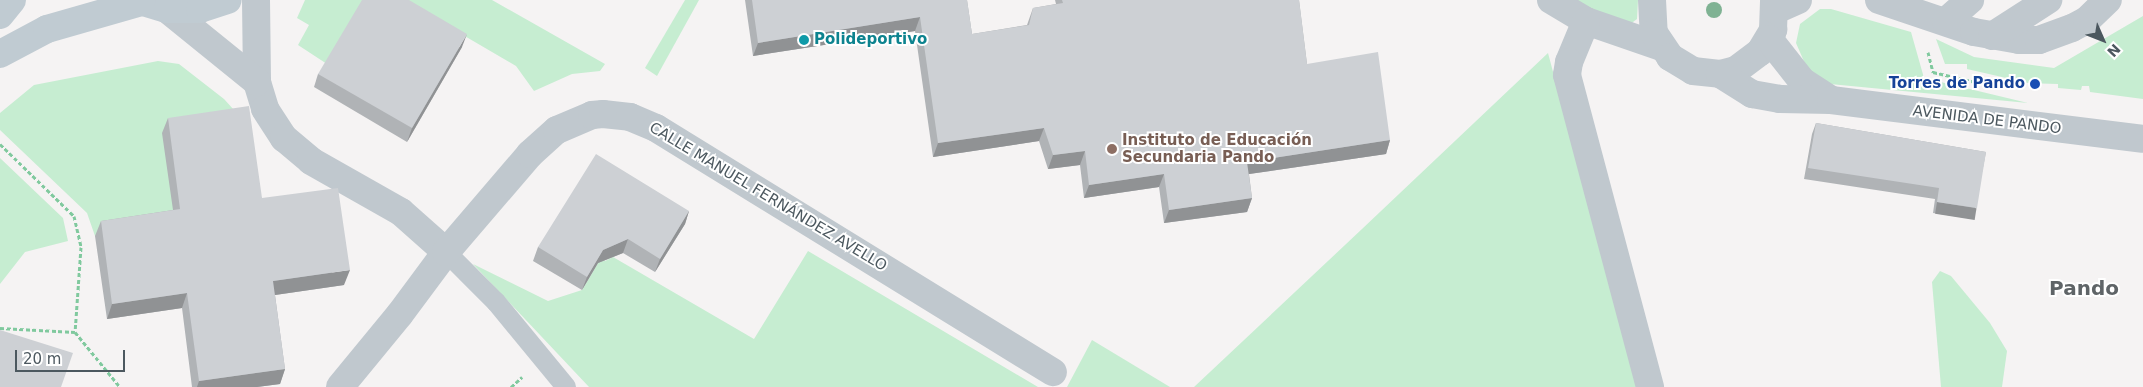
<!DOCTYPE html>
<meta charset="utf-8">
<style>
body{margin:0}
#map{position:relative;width:2143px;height:387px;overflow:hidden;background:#f5f3f3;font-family:"DejaVu Sans",sans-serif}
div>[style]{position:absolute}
.green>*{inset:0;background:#c6edd1}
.path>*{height:3px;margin-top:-1.5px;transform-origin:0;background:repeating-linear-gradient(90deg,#80c99e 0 4px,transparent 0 6.5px)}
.lane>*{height:20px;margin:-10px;padding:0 10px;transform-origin:10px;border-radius:10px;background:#c0c8ce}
.street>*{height:28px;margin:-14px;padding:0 14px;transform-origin:14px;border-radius:14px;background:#c0c8ce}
.secondary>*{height:28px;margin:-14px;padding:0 14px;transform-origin:14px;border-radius:14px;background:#c0cbd2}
.trees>*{width:16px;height:16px;margin:-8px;border-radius:50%;background:#7fb293}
.wall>*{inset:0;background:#b0b3b6}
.shaded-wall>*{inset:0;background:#909294;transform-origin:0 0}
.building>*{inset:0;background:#cdd0d4}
.dots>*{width:14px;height:14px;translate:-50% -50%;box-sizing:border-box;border:2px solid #fff;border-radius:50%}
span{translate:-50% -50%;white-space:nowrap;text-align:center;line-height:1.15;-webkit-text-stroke:4px #fff;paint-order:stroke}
.culture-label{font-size:15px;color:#0d838f;font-weight:700}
.left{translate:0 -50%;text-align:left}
.transit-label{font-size:15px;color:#164399;font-weight:700}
.right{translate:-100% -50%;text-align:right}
.street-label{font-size:15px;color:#4c585f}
.education-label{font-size:15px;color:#785e54;font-weight:700}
.district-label{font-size:20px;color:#5f6467;font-weight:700}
.north{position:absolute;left:2078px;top:15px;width:50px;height:50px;-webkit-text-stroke:4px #fff;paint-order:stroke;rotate:134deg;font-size:14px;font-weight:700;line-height:20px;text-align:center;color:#4c585f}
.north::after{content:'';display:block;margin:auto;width:18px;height:22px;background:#4c585f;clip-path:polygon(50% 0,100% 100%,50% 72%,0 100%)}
.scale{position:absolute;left:15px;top:350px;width:110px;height:22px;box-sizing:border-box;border:2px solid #4c585f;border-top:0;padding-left:6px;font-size:15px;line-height:18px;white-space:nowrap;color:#4c585f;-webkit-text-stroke:4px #fff;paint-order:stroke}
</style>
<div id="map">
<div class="green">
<i style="clip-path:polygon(305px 0,365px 0,327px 64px,298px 45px,309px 25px,297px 18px)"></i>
<i style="clip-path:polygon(403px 0,492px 0,605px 64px,600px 71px,572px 74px,534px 91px,516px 66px)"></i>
<i style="clip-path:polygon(685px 0,699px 0,657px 76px,645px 68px)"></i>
<i style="clip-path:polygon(1573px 0,1638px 0,1637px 19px,1629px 25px,1624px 24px)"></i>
<i style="clip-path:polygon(1820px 9px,1831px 9px,1911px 32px,1924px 78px,2028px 103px,1830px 84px,1816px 77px,1806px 66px,1796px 43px,1800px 24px)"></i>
<i style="clip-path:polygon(2143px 16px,2143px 99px,2090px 92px,2089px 86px,2082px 86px,2081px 90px,2058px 88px,2058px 84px,2028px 83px,1967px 69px,1967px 64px,1945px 64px,1936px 39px,1974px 57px,2054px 68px)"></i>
<i style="clip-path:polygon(1548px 53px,1637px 387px,1194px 387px,1362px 229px)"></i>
<i style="clip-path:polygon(158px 61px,179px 64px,224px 99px,244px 121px,175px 225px,95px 236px,87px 213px,0 130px,0 113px,34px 85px)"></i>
<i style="clip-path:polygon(0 158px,63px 218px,68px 241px,25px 252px,0 284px)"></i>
<i style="clip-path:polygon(808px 251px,1038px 387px,589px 387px,473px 264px,548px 301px,582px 290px,601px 258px,605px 261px,613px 257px,754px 339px)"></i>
<i style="clip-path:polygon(1940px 271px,1951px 276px,1990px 323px,2007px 351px,2002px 387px,1941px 387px,1932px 282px)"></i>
<i style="clip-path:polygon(1092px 340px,1170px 387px,1067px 387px)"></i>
</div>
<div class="path">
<i style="left:1928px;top:52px;width:21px;rotate:76deg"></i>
<i style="left:1933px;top:72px;width:48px;rotate:13.2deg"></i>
<i style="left:0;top:144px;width:103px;rotate:44.2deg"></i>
<i style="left:74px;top:216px;width:32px;rotate:77deg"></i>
<i style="left:81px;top:247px;width:85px;rotate:94deg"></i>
<i style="left:75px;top:332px;width:71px;rotate:50.7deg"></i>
<i style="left:0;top:328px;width:75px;rotate:3.1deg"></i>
<i style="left:511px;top:387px;width:15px;rotate:-42deg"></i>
</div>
<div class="lane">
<i style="left:446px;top:252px;width:71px;rotate:45deg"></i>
<i style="left:496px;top:302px;width:110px;rotate:50.5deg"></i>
</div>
<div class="street">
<i style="left:256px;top:0;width:82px;rotate:89.3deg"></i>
<i style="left:257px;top:82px;width:28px;rotate:73deg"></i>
<i style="left:265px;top:109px;width:35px;rotate:57deg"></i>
<i style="left:284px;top:138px;width:35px;rotate:40deg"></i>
<i style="left:311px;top:161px;width:103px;rotate:29.5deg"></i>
<i style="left:401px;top:212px;width:60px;rotate:41.6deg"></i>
<i style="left:1551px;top:0;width:41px;rotate:31deg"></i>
<i style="left:1586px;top:21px;width:79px;rotate:19.1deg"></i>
<i style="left:1652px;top:0;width:33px;rotate:87deg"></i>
<i style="left:1654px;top:33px;width:29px;rotate:56deg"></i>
<i style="left:1670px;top:57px;width:27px;rotate:31deg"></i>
<i style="left:1693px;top:71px;width:27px;rotate:6deg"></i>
<i style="left:1720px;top:74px;width:16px;rotate:-14deg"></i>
<i style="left:1736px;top:70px;width:30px;rotate:-37deg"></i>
<i style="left:1760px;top:52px;width:26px;rotate:-59deg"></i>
<i style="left:1773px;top:30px;width:30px;rotate:-88deg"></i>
<i style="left:1879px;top:0;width:100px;rotate:18.6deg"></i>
<i style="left:1974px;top:32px;width:46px;rotate:10.1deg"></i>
<i style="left:2019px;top:40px;width:20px"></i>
<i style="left:2039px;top:40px;width:35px;rotate:-20deg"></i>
<i style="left:2072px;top:28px;width:17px;rotate:-28deg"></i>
<i style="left:2087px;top:20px;width:29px;rotate:-44deg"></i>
<i style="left:167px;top:9px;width:116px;rotate:39deg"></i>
<i style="left:1776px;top:10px;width:24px;rotate:-24deg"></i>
<i style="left:1586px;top:21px;width:44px;rotate:112.5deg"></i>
<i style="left:1569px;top:62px;width:13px;rotate:99deg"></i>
<i style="left:1567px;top:75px;width:323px;rotate:75.1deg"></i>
<i style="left:1946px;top:21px;width:32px;rotate:-41deg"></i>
<i style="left:1992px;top:36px;width:67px;rotate:-32.7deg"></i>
<i style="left:1769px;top:39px;width:53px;rotate:51.8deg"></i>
<i style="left:1802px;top:81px;width:35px;rotate:33deg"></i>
<i style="left:1720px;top:74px;width:38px;rotate:32deg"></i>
<i style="left:1752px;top:94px;width:28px;rotate:10deg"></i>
<i style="left:1780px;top:99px;width:51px;rotate:1.1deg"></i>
<i style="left:1831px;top:100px;width:314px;rotate:7.1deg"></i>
<i style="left:340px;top:387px;width:94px;rotate:-50.6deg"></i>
<i style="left:400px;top:314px;width:77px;rotate:-53.4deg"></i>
<i style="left:446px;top:252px;width:129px;rotate:-49.4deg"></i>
<i style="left:530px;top:154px;width:36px;rotate:-42deg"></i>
<i style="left:557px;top:130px;width:38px;rotate:-23deg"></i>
<i style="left:592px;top:115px;width:11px;rotate:-5deg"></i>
<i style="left:603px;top:114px;width:27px;rotate:6deg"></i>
<i style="left:630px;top:117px;width:28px;rotate:23deg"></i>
<i style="left:656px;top:128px;width:466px;rotate:31.6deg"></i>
</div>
<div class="secondary">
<i style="left:137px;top:0;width:31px;rotate:17deg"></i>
<i style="left:167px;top:9px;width:33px"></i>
<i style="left:200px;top:9px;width:29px;rotate:-18deg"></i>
<i style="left:0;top:15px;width:19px;rotate:-51deg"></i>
<i style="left:0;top:54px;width:53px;rotate:-28deg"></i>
<i style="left:47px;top:29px;width:98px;rotate:-16deg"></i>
</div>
<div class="trees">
<i style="left:1714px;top:10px"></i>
</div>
<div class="wall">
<i style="clip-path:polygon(745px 0,967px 0,972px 34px,1027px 25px,1033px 8px,1056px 4px,1055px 0,1299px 0,1307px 64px,1390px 140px,1386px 154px,1249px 174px,1252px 198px,1247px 212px,1164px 223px,1159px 187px,1084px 198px,1080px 165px,1048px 169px,1039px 141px,933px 157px,915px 31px,753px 56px)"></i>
<i style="clip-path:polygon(462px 47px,407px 142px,314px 87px,318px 74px)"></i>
<i style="clip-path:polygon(168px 118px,262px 198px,344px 285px,275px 295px,285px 369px,280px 384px,257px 387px,192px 387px,182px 308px,107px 319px,95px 236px,101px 221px,173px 210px,162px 133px)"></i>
<i style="clip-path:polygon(1816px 123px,1986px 152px,1973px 219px,1933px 213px,1935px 199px,1804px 179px,1812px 134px)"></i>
<i style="clip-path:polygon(689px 211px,685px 224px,655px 272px,623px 253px,598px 263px,582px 290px,533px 261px,538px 247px)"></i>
</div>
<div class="shaded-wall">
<i style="clip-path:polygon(920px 17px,915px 31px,753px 56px,758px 43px)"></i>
<i style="clip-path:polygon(467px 34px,462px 47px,407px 142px,412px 128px)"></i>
<i style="clip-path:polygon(1044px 128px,1039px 141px,933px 157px,938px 143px)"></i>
<i style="clip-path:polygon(1390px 140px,1386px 154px,1242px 175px,1247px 162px)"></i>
<i style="clip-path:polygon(1085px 151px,1080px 165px,1048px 169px,1053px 155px)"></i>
<i style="clip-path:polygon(1164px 174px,1159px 187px,1084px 198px,1089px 185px)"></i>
<i style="clip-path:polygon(1252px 198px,1247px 212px,1164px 223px,1169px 210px)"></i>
<i style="left:1937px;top:202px;width:40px;height:12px;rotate:9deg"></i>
<i style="clip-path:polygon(689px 211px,685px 224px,655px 272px,660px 259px)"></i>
<i style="clip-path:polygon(628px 239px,623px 253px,598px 263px,582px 290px,587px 277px,603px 250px)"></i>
<i style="clip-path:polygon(350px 270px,344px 285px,268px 296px,273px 281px)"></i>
<i style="clip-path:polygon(187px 293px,182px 308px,107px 319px,112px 304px)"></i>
<i style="clip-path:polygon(285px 369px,280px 384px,257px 387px,197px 387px,199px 381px)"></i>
</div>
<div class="building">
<i style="clip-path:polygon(362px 0,409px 0,467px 34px,412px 128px,318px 74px)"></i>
<i style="clip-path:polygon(752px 0,967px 0,972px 34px,1029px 25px,1033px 8px,1063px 3px,1062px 0,1299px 0,1307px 64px,1378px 52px,1390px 140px,1247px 162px,1252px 198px,1169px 210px,1164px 174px,1089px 185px,1085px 151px,1053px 155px,1044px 128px,938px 143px,920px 17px,758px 43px)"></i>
<i style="clip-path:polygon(249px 106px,262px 198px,338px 188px,350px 270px,273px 281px,285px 369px,199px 381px,187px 293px,112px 304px,101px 221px,180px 209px,168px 118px)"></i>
<i style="clip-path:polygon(1816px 123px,1986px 152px,1977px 208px,1937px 202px,1939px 188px,1808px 168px)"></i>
<i style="clip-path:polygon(596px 154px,689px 211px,660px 259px,628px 239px,603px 250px,587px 277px,538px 247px)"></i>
<i style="clip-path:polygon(0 330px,73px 353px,61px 387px,0 387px)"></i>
</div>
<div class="dots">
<i style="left:804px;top:40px;background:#0f9aa8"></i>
<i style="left:2035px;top:84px;background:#1a4fb4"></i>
<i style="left:1112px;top:149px;background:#8d6e63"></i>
</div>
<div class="culture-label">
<span class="left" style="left:814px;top:40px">Polideportivo</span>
</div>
<div class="transit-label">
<span class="right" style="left:2025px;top:84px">Torres de Pando</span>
</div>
<div class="street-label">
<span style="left:1987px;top:120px;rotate:7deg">AVENIDA DE PANDO</span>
<span style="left:768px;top:197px;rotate:31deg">CALLE MANUEL FERNÁNDEZ AVELLO</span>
</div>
<div class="education-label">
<span class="left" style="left:1122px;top:149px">Instituto de Educación<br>Secundaria Pando</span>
</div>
<div class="district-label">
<span style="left:2084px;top:288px">Pando</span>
</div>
<div class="north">N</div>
<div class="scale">20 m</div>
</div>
